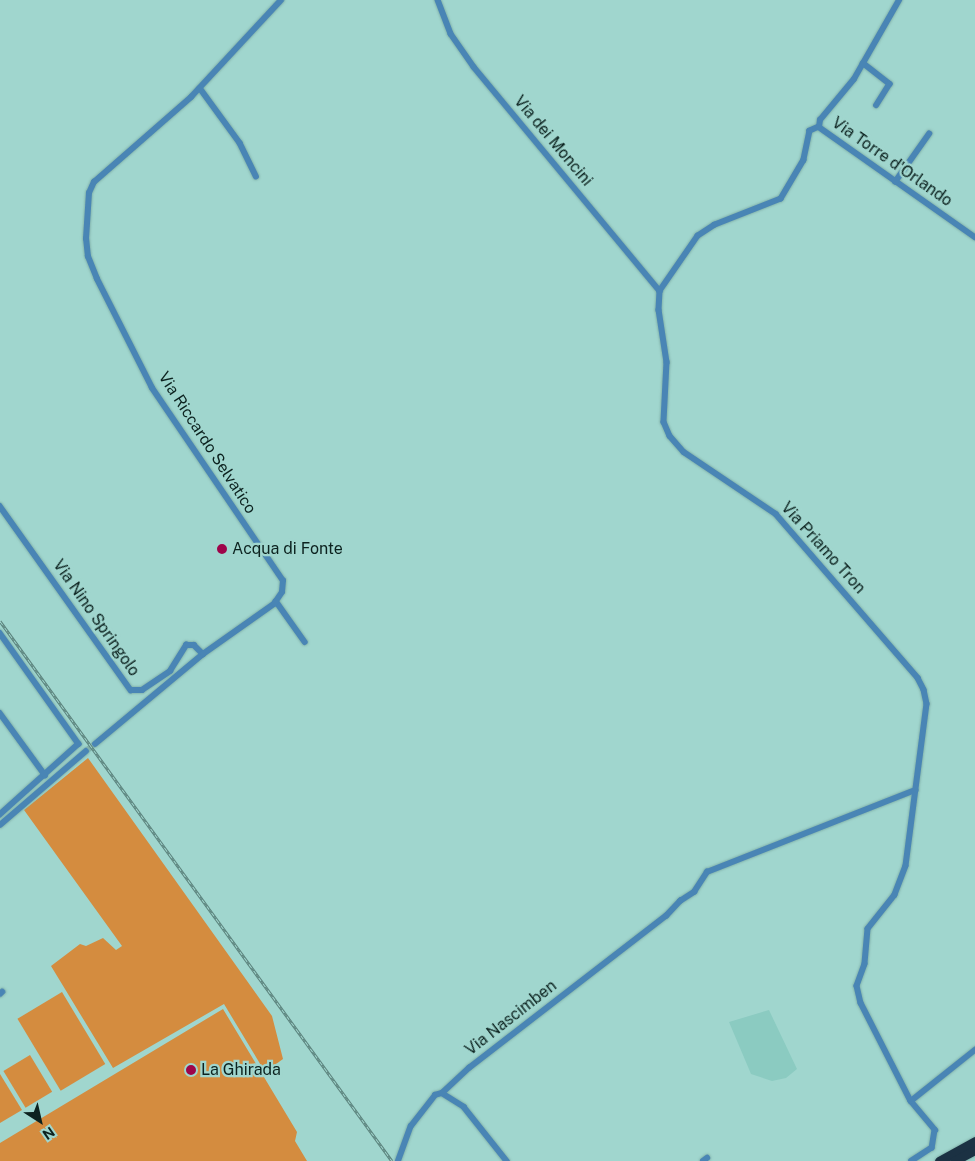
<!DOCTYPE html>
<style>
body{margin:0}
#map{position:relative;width:975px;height:1161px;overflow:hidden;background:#a0d6ce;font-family:"Public Sans",sans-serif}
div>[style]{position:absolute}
.built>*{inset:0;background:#8bcbc1}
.green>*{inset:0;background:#d48c3f;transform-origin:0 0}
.minor-tunnel>*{height:5.5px;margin-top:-2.75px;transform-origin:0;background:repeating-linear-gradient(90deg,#82b2ab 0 5.5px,transparent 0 8.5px)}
.roads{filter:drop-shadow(0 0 1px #82b2ab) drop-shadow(0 0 1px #82b2ab)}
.minor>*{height:5.5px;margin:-2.75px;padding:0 2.75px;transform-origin:2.75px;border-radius:2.75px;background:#4985b5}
.highway>*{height:9px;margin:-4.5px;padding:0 4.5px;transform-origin:4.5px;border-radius:4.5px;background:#1b3143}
.rail>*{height:3px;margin-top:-1.5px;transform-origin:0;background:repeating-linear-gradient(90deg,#a0d6ce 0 4px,#5b827c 0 8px);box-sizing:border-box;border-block:1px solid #5b827c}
.dots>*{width:14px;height:14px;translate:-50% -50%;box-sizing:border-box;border:2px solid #a0d6ce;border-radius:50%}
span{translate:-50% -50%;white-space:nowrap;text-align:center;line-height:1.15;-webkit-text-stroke:4.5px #a0d6ce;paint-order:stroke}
.street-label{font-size:16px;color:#0c221f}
.poi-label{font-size:16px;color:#0c221f}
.left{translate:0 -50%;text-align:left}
.north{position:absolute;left:15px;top:1096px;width:50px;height:50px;-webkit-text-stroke:4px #a0d6ce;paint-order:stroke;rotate:145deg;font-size:14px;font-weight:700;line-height:20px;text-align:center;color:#0c221f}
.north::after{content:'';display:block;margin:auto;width:18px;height:22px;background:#0c221f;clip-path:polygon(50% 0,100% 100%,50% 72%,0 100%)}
</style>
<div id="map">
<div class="built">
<i style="clip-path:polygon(769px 1010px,797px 1069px,786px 1078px,772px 1081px,751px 1074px,729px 1022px)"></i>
</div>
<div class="green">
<i style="clip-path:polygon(88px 758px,272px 1016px,283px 1059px,265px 1072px,224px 1004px,113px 1068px,51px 966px,80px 944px,86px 946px,103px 938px,116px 950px,122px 946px,24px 810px)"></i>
<i style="left:62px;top:992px;width:84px;height:52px;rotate:59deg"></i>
<i style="clip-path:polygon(223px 1009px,297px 1132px,295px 1141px,307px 1161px,0 1161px,0 1143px)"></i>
<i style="left:30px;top:1055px;width:43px;height:31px;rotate:59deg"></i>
<i style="clip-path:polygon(0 1074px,22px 1110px,0 1123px)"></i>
</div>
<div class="minor-tunnel">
<i style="left:86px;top:751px;width:11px;rotate:-38deg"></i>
</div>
<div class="roads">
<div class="minor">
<i style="left:438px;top:0;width:36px;rotate:69deg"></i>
<i style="left:451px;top:34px;width:40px;rotate:55.1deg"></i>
<i style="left:474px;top:67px;width:291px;rotate:50.3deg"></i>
<i style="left:863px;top:63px;width:34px;rotate:38deg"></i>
<i style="left:890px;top:84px;width:25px;rotate:122deg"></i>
<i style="left:200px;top:88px;width:68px;rotate:54deg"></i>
<i style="left:240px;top:143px;width:37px;rotate:64deg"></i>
<i style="left:819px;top:127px;width:10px;rotate:156deg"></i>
<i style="left:810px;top:131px;width:30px;rotate:102deg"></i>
<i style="left:804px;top:160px;width:45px;rotate:120.5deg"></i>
<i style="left:781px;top:199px;width:71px;rotate:158.5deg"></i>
<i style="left:715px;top:225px;width:20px;rotate:147deg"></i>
<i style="left:698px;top:236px;width:67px;rotate:124.6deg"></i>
<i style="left:660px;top:291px;width:19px;rotate:93deg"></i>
<i style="left:659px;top:310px;width:53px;rotate:81.3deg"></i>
<i style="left:667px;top:362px;width:60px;rotate:92.9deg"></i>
<i style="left:664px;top:422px;width:15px;rotate:67deg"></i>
<i style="left:670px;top:436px;width:21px;rotate:49deg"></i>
<i style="left:684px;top:452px;width:111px;rotate:34deg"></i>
<i style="left:776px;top:514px;width:217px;rotate:49.1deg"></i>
<i style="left:918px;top:678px;width:13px;rotate:63deg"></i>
<i style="left:924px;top:690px;width:14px;rotate:78deg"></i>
<i style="left:927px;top:704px;width:163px;rotate:97.4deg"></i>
<i style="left:906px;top:866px;width:31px;rotate:111deg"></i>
<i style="left:895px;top:895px;width:43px;rotate:128.5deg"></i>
<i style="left:868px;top:929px;width:35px;rotate:95deg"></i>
<i style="left:865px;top:964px;width:23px;rotate:110deg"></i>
<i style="left:857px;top:986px;width:17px;rotate:77deg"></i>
<i style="left:861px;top:1003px;width:110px;rotate:63deg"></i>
<i style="left:911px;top:1101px;width:38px;rotate:50deg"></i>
<i style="left:935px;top:1130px;width:18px;rotate:99deg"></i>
<i style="left:932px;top:1148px;width:24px;rotate:147deg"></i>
<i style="left:819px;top:127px;width:191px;rotate:35.2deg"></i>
<i style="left:819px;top:127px;width:7px;rotate:-82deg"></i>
<i style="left:820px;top:120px;width:53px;rotate:-50.3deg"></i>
<i style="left:854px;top:79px;width:91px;rotate:-60.3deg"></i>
<i style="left:895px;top:182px;width:59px;rotate:-54.7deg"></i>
<i style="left:0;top:506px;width:226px;rotate:54.6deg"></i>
<i style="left:131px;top:690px;width:11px"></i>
<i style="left:142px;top:690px;width:34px;rotate:-34deg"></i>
<i style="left:170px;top:671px;width:31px;rotate:-58deg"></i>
<i style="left:186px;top:645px;width:8px"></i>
<i style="left:194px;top:645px;width:13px;rotate:45deg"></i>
<i style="left:276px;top:601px;width:50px;rotate:54.7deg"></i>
<i style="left:0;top:633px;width:136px;rotate:54.6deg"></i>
<i style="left:79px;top:744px;width:106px;rotate:138.1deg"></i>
<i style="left:0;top:713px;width:77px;rotate:54deg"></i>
<i style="left:95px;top:744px;width:141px;rotate:-39.8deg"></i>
<i style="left:203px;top:654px;width:87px;rotate:-35.2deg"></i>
<i style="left:274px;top:604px;width:14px;rotate:-56deg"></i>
<i style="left:282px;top:592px;width:11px;rotate:-85deg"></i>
<i style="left:283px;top:581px;width:233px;rotate:-124.2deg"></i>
<i style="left:152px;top:388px;width:122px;rotate:-116.8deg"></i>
<i style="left:97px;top:279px;width:24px;rotate:-112deg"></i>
<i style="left:88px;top:257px;width:18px;rotate:-96deg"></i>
<i style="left:86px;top:239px;width:46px;rotate:-86.3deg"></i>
<i style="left:89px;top:193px;width:12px;rotate:-66deg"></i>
<i style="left:94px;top:182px;width:129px;rotate:-41.2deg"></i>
<i style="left:191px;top:97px;width:132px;rotate:-47.1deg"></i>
<i style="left:0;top:825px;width:113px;rotate:-40.7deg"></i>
<i style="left:0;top:994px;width:3px;rotate:-45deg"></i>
<i style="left:442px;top:1093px;width:26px;rotate:32deg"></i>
<i style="left:464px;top:1107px;width:69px;rotate:51.5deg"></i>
<i style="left:911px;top:1101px;width:82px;rotate:-38.6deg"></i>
<i style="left:398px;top:1161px;width:37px;rotate:-70deg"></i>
<i style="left:411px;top:1126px;width:39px;rotate:-52deg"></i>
<i style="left:435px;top:1095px;width:7px;rotate:-16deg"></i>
<i style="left:442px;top:1093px;width:37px;rotate:-43deg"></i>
<i style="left:469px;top:1068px;width:249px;rotate:-37.7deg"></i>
<i style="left:666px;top:916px;width:21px;rotate:-47deg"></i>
<i style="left:680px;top:901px;width:17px;rotate:-33deg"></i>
<i style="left:694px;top:892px;width:24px;rotate:-57deg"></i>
<i style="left:707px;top:872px;width:224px;rotate:-21.5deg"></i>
<i style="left:703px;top:1161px;width:5px;rotate:-37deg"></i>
</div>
<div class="highway">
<i style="left:939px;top:1161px;width:41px;rotate:-29.1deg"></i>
<i style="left:954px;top:1161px;width:24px;rotate:-28deg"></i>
</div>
</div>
<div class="rail">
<i style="left:0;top:621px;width:667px;rotate:54.02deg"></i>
</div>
<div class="dots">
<i style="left:222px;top:549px;background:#9e044a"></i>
<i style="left:191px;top:1070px;background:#9e044a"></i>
</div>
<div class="street-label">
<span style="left:553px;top:141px;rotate:50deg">Via dei Moncini</span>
<span style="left:892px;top:162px;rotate:35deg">Via Torre d'Orlando</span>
<span style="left:207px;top:443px;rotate:57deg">Via Riccardo Selvatico</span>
<span style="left:823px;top:548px;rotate:48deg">Via Priamo Tron</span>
<span style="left:96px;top:618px;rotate:55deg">Via Nino Springolo</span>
<span style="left:511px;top:1018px;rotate:-38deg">Via Nascimben</span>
</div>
<div class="poi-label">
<span class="left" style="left:232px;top:549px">Acqua di Fonte</span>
<span class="left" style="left:201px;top:1070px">La Ghirada</span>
</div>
<div class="north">N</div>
</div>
